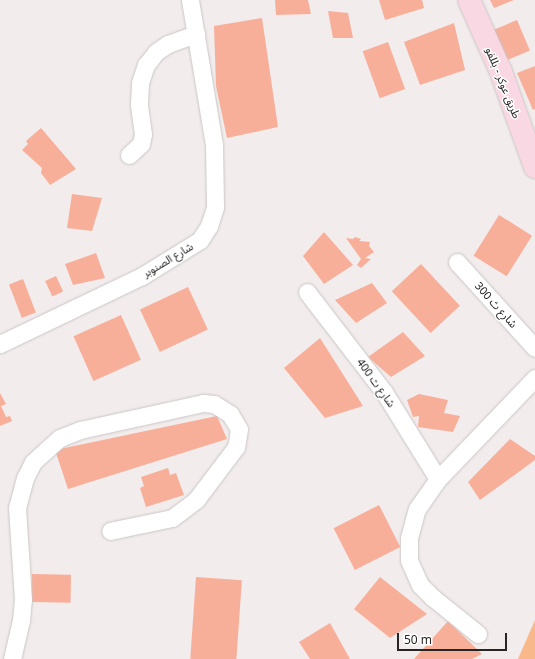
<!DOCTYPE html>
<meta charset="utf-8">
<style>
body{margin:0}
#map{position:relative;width:535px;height:659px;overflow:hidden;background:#f2ecec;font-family:"Noto Sans","Noto Sans Arabic",sans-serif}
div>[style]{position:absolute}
.green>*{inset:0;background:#f9b889}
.building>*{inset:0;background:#f8af9a;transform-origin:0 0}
.roads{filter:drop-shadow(0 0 1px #cbc5c5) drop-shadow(0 0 1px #cbc5c5)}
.street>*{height:17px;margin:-8.5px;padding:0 8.5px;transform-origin:8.5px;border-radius:8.5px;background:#fff}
.secondary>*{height:22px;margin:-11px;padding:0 11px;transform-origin:11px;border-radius:11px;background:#f9d7e3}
span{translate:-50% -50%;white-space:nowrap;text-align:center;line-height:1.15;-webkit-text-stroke:3px #fff;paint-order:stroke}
.street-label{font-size:11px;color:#262424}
.scale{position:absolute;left:397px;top:633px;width:110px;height:18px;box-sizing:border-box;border:2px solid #262424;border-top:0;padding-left:5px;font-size:12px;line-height:14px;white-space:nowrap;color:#262424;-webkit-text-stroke:3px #fff;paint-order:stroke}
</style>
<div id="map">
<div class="green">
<i style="clip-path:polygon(535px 620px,535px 659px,518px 659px)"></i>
</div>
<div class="building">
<i style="clip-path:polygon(275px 0,308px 0,311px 14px,276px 15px)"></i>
<i style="clip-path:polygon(379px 0,422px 0,424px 8px,385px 20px)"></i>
<i style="clip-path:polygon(490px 0,514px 0,494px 8px)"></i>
<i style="clip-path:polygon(328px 11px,348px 13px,353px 38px,333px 38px)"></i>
<i style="clip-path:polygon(262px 18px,278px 127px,227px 138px,216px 86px,214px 26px)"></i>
<i style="left:517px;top:20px;width:33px;height:29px;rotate:67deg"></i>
<i style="clip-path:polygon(454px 23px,465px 70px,420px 85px,404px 42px)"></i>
<i style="left:388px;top:42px;width:50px;height:27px;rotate:70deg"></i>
<i style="clip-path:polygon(535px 66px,535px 109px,533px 110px,517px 73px)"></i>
<i style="clip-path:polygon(41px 128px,76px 169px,50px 185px,41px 173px,42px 168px,22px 150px,28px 144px,26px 141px)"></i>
<i style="clip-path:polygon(72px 194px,102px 198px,92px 231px,67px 228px)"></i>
<i style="left:499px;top:215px;width:39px;height:48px;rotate:32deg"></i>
<i style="clip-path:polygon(324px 232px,353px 265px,324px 284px,303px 256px)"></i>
<i style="clip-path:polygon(355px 237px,361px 239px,359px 241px,370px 242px,369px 246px,374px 252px,365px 258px,371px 259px,361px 268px,357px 265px,361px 259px,346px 238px,353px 239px)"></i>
<i style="clip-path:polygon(96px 253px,105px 278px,73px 285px,65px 264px)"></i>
<i style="left:421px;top:264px;width:57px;height:40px;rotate:47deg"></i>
<i style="left:56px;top:276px;width:17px;height:12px;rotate:65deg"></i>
<i style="left:23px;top:279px;width:36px;height:15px;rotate:69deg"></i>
<i style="clip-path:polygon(372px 283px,387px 303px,356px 323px,335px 300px)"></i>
<i style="left:188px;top:287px;width:47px;height:53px;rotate:65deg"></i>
<i style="left:121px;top:315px;width:49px;height:52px;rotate:66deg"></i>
<i style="clip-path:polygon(403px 332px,425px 356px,391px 377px,368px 357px)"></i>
<i style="clip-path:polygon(320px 338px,363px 406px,325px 418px,284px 368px)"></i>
<i style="clip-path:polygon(0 393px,6px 404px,1px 406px,6px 417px,10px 416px,12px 421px,0 426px)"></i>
<i style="clip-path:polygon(419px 394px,448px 400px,444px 413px,460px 416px,453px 432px,418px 427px,419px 416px,413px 417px,407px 400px)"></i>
<i style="clip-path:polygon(217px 416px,227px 439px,68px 489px,55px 450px)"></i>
<i style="clip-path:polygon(510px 439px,535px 456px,535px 460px,480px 500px,468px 482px)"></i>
<i style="clip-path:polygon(168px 468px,170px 475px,176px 473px,184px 495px,146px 507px,140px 488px,144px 486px,141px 477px)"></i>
<i style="left:379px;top:505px;width:47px;height:51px;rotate:63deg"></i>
<i style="left:32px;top:574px;width:39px;height:28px;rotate:1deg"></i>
<i style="left:196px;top:577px;width:46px;height:82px;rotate:4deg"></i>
<i style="clip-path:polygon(380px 577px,427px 614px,390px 638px,354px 609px)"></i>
<i style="clip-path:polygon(448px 621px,482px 654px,472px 659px,414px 659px)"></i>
<i style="clip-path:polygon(330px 623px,350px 659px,310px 659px,299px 642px)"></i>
</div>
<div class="roads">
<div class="street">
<i style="left:129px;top:155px;width:16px;rotate:-43deg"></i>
<i style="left:141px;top:144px;width:10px;rotate:-79deg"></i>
<i style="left:143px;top:134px;width:30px;rotate:-98deg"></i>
<i style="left:139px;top:104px;width:21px;rotate:-87deg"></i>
<i style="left:140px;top:83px;width:19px;rotate:-72deg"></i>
<i style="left:146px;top:65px;width:16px;rotate:-52deg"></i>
<i style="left:156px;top:52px;width:14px;rotate:-34deg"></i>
<i style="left:168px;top:44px;width:30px;rotate:-20deg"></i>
<i style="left:457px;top:262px;width:116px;rotate:47.8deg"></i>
<i style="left:307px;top:292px;width:126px;rotate:52.4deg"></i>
<i style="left:384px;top:392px;width:102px;rotate:58.2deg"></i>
<i style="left:0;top:344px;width:157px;rotate:-25.6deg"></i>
<i style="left:142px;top:276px;width:68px;rotate:-31.8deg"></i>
<i style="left:200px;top:240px;width:17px;rotate:-57deg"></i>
<i style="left:209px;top:226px;width:20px;rotate:-72deg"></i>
<i style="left:215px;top:207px;width:62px;rotate:-90.9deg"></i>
<i style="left:214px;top:145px;width:147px;rotate:-99.4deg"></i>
<i style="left:478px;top:634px;width:58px;rotate:-141.3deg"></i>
<i style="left:433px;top:598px;width:18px;rotate:-135deg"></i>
<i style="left:420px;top:585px;width:27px;rotate:-114deg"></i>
<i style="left:409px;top:560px;width:22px;rotate:-90deg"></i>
<i style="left:409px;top:538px;width:30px;rotate:-75deg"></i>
<i style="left:417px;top:509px;width:37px;rotate:-55deg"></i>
<i style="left:438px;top:479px;width:140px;rotate:-46.2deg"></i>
<i style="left:12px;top:659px;width:39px;rotate:-77deg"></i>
<i style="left:21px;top:621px;width:21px;rotate:-85deg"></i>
<i style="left:23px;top:600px;width:92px;rotate:-93.7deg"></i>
<i style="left:17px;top:508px;width:31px;rotate:-75deg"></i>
<i style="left:25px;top:478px;width:18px;rotate:-63deg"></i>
<i style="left:33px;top:462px;width:36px;rotate:-42deg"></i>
<i style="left:60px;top:438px;width:22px;rotate:-22deg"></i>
<i style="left:80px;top:430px;width:126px;rotate:-12.4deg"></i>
<i style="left:203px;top:403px;width:11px;rotate:5deg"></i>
<i style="left:214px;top:404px;width:19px;rotate:32deg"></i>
<i style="left:230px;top:414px;width:17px;rotate:59deg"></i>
<i style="left:239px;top:429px;width:18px;rotate:99deg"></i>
<i style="left:236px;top:447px;width:66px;rotate:127deg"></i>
<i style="left:196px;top:500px;width:30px;rotate:143deg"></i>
<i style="left:172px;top:518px;width:63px;rotate:168.2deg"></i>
</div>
<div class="secondary">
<i style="left:469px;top:0;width:79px;rotate:66deg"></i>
<i style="left:501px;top:72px;width:101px;rotate:70.3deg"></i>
</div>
</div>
<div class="street-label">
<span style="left:503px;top:83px;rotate:68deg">طريق عوكر - بللفو</span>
<span style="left:168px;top:260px;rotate:-31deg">شارع الصنوبر</span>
<span style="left:496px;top:305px;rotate:48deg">شارع ث 300</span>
<span style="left:376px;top:383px;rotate:54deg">شارع ث 400</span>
</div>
<div class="scale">50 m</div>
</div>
